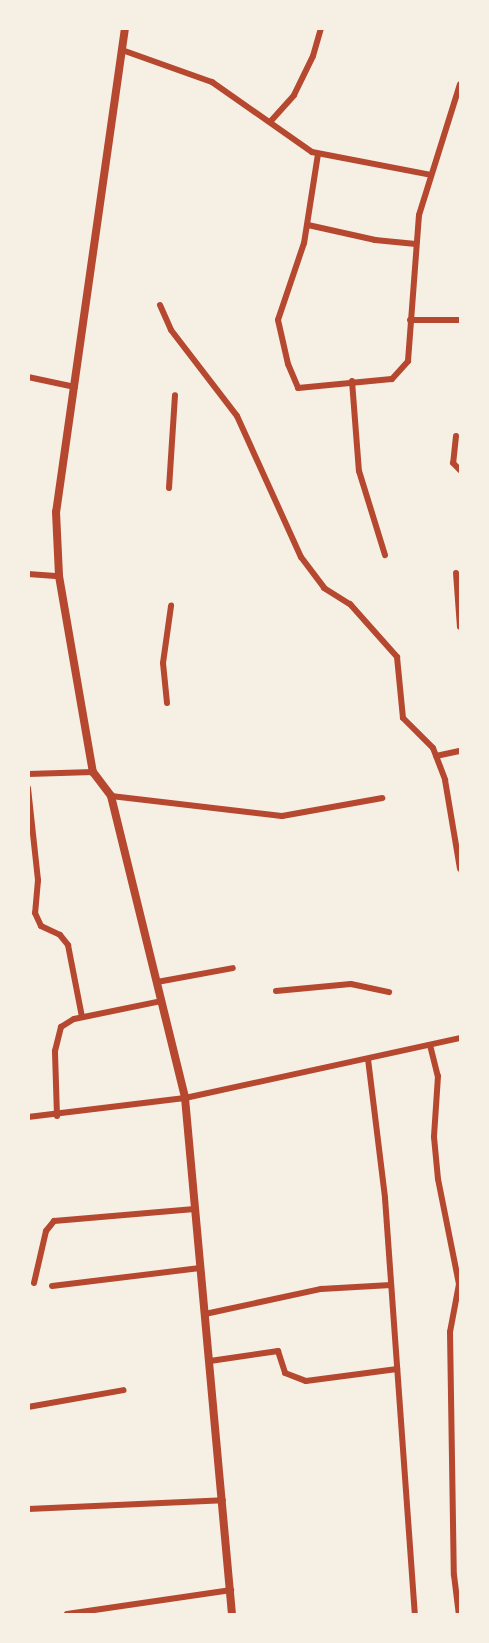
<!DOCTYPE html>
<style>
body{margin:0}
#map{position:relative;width:489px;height:1643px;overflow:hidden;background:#f6efe4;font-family:"Noto Sans",sans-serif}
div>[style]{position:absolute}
.minor>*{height:6px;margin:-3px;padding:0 3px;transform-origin:3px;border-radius:3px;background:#b5482f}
.tertiary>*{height:8px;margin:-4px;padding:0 4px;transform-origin:4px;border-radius:4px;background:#b5482f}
span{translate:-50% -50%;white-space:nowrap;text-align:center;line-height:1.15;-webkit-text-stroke:4.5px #f6efe4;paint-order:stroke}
.frame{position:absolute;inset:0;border:30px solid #f6efe4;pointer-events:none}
</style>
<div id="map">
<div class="minor">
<i style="left:122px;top:50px;width:96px;rotate:19.6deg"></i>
<i style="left:212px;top:82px;width:122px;rotate:35deg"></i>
<i style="left:312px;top:152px;width:121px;rotate:10.9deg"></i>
<i style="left:270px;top:122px;width:36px;rotate:-48deg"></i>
<i style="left:294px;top:95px;width:43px;rotate:-64deg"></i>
<i style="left:313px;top:56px;width:29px;rotate:-74deg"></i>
<i style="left:318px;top:154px;width:90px;rotate:98.9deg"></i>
<i style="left:304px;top:243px;width:81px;rotate:108.7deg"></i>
<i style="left:278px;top:320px;width:45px;rotate:77.2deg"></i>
<i style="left:288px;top:364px;width:26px;rotate:67deg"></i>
<i style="left:298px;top:388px;width:94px;rotate:-5.5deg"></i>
<i style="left:392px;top:379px;width:24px;rotate:-48deg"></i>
<i style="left:408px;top:361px;width:146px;rotate:-85.7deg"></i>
<i style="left:419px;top:215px;width:137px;rotate:-72.6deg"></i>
<i style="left:308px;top:225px;width:69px;rotate:12.6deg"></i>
<i style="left:375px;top:240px;width:41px;rotate:5.6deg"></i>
<i style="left:160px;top:305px;width:27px;rotate:66deg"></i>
<i style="left:171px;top:330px;width:108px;rotate:52.5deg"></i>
<i style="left:237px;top:416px;width:155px;rotate:65.6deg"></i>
<i style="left:301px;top:557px;width:39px;rotate:53deg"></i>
<i style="left:324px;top:588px;width:31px;rotate:32deg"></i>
<i style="left:350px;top:604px;width:71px;rotate:48.4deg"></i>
<i style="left:397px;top:657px;width:61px;rotate:84.4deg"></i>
<i style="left:403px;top:718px;width:42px;rotate:45deg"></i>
<i style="left:433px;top:748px;width:34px;rotate:69deg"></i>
<i style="left:445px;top:780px;width:90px;rotate:80.4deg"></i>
<i style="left:410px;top:320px;width:50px"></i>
<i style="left:28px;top:377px;width:48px;rotate:12deg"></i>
<i style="left:352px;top:381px;width:90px;rotate:85.6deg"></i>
<i style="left:359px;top:471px;width:88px;rotate:72.8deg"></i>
<i style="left:456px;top:436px;width:27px;rotate:96deg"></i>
<i style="left:453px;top:463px;width:10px;rotate:45deg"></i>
<i style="left:169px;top:488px;width:93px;rotate:-86.3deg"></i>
<i style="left:456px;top:573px;width:54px;rotate:85.8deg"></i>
<i style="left:28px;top:574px;width:31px;rotate:4deg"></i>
<i style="left:167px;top:703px;width:40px;rotate:-95.7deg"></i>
<i style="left:163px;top:663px;width:58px;rotate:-82deg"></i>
<i style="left:436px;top:756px;width:25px;rotate:-12deg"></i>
<i style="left:28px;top:774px;width:65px;rotate:-1.8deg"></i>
<i style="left:28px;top:788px;width:93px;rotate:83.8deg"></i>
<i style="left:38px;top:880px;width:33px;rotate:95deg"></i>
<i style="left:35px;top:913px;width:14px;rotate:65deg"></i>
<i style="left:41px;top:926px;width:21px;rotate:25deg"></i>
<i style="left:60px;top:935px;width:13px;rotate:51deg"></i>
<i style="left:68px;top:945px;width:73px;rotate:79deg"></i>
<i style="left:111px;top:796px;width:172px;rotate:6.7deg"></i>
<i style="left:282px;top:816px;width:102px;rotate:-10.2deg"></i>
<i style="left:157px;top:982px;width:77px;rotate:-10.4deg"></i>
<i style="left:276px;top:991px;width:75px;rotate:-5.3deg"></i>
<i style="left:351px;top:984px;width:39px;rotate:12deg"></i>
<i style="left:430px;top:1045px;width:32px;rotate:76deg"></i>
<i style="left:438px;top:1076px;width:61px;rotate:93.8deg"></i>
<i style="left:434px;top:1137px;width:42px;rotate:84.6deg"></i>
<i style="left:438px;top:1179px;width:107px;rotate:78.7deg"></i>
<i style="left:459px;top:1284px;width:49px;rotate:100.6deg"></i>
<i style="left:450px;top:1332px;width:243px;rotate:89.1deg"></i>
<i style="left:454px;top:1575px;width:39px;rotate:83deg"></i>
<i style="left:368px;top:1059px;width:140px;rotate:83deg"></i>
<i style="left:385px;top:1198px;width:417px;rotate:85.9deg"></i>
<i style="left:57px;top:1116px;width:65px;rotate:-91.8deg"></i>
<i style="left:55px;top:1051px;width:25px;rotate:-76deg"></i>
<i style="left:61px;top:1027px;width:15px;rotate:-32deg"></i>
<i style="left:74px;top:1019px;width:90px;rotate:-11.6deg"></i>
<i style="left:28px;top:1117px;width:158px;rotate:-6.9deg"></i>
<i style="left:185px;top:1098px;width:281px;rotate:-12.3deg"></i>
<i style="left:34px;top:1283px;width:53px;rotate:-77deg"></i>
<i style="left:46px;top:1231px;width:13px;rotate:-51deg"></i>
<i style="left:54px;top:1221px;width:141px;rotate:-4.9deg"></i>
<i style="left:52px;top:1286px;width:149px;rotate:-6.9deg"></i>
<i style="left:205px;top:1314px;width:119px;rotate:-12.2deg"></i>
<i style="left:321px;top:1289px;width:70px;rotate:-3.3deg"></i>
<i style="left:210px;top:1361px;width:69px;rotate:-8.4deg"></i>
<i style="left:278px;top:1351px;width:23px;rotate:72deg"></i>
<i style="left:285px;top:1373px;width:22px;rotate:21deg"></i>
<i style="left:306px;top:1381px;width:92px;rotate:-7.5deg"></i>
<i style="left:28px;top:1407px;width:97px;rotate:-10deg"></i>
<i style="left:28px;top:1509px;width:195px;rotate:-2.6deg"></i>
<i style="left:67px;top:1614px;width:166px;rotate:-8.3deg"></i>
</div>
<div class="tertiary">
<i style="left:125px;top:28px;width:489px;rotate:98.1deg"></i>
<i style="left:56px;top:512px;width:64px;rotate:87.3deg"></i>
<i style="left:59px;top:576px;width:199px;rotate:80.2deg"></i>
<i style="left:93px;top:772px;width:30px;rotate:53deg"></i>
<i style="left:111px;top:796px;width:311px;rotate:76.2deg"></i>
<i style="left:185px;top:1098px;width:518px;rotate:84.8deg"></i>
</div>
<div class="frame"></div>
</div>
